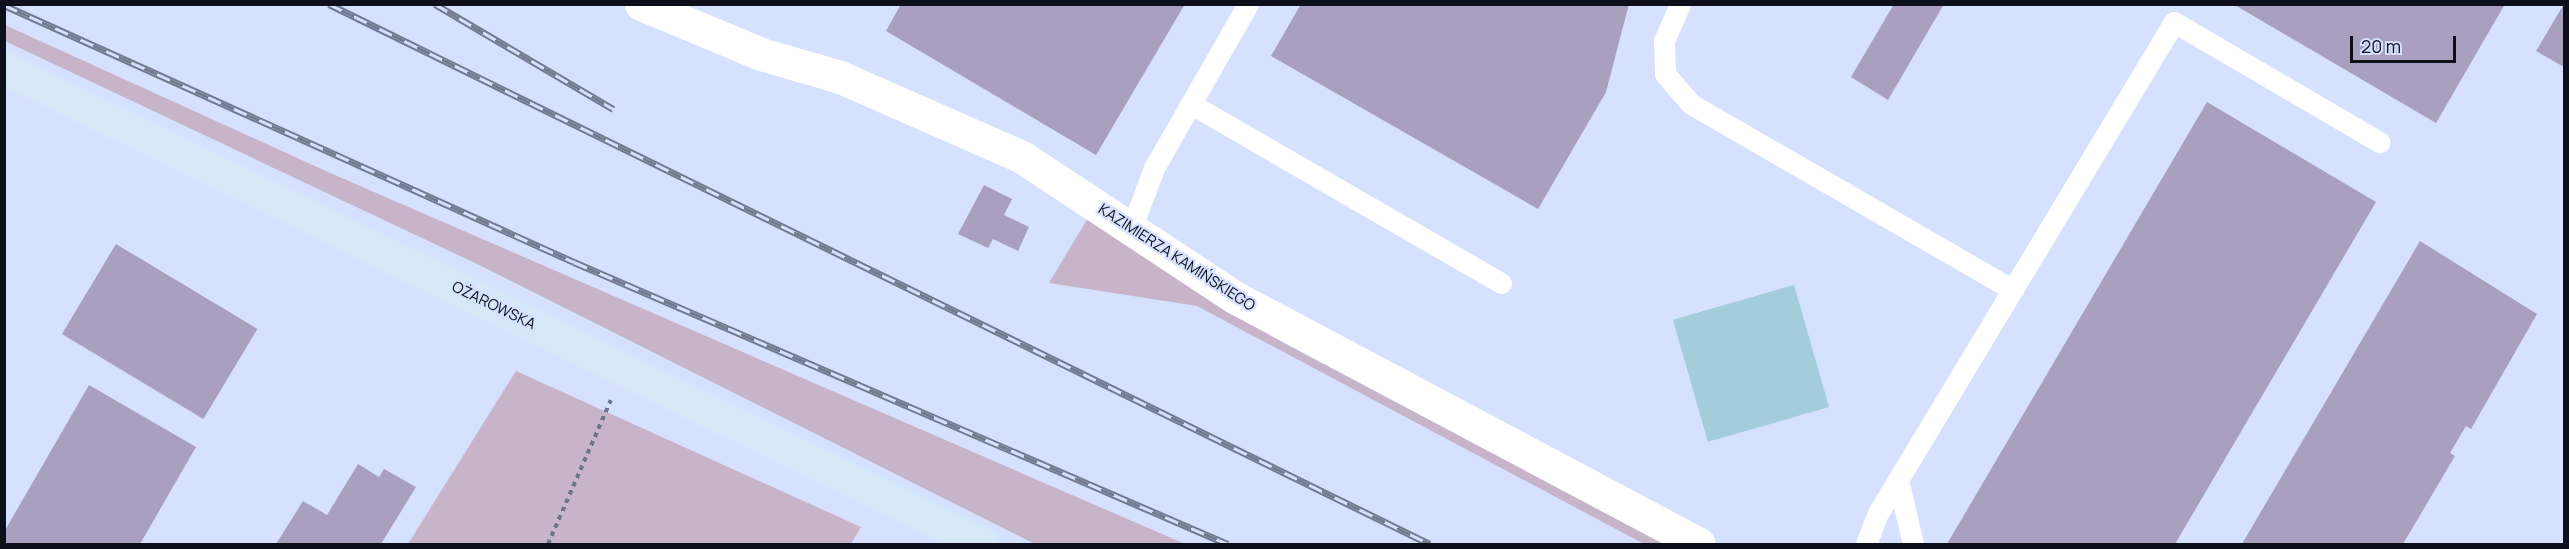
<!DOCTYPE html>
<meta charset="utf-8">
<style>
body{margin:0}
#map{position:relative;width:2569px;height:549px;overflow:hidden;background:#d6e0ff;font-family:Manrope,sans-serif}
div>[style]{position:absolute}
.green>*{inset:0;background:#c8b4c9}
.water>*{inset:0;background:#a3cddb;transform-origin:0 0}
.building>*{inset:0;background:#a8a0be;transform-origin:0 0}
.path>*{height:4px;margin-top:-2px;transform-origin:0;background:repeating-linear-gradient(90deg,#6d7488 0 4.5px,transparent 0 9px)}
.lane>*{height:21px;margin:-10.5px;padding:0 10.5px;transform-origin:10.5px;border-radius:10.5px;background:#fff}
.street>*{height:33px;margin:-16.5px;padding:0 16.5px;transform-origin:16.5px;border-radius:16.5px;background:#fff}
.secondary>*{height:33px;margin:-16.5px;padding:0 16.5px;transform-origin:16.5px;border-radius:16.5px;background:#d6e8f8}
.rail>*{height:7px;margin-top:-3.5px;transform-origin:0;background:repeating-linear-gradient(90deg,#d6e0ff 0 14px,#747b90 0 28px);box-sizing:border-box;border-block:2px solid #747b90}
span{translate:-50% -50%;white-space:nowrap;text-align:center;line-height:1.15;-webkit-text-stroke:4.5px #d6e0ff;paint-order:stroke}
.street-label{font-size:15px;color:#0d101a}
.frame{position:absolute;inset:0;border:6px solid #0d101a;pointer-events:none}
.scale{position:absolute;left:2350px;top:36px;width:106px;height:27px;box-sizing:border-box;border:3px solid #0d101a;border-top:0;padding-left:8px;font-size:18px;line-height:21px;white-space:nowrap;color:#0d101a;-webkit-text-stroke:4px #d6e0ff;paint-order:stroke}
</style>
<div id="map">
<div class="green">
<i style="clip-path:polygon(5px 25px,328px 172px,1185px 544px,1035px 544px,477px 264px,5px 41px)"></i>
<i style="clip-path:polygon(1088px 218px,1207px 299px,1280px 341px,1664px 544px,1644px 544px,1197px 306px,1049px 283px)"></i>
<i style="clip-path:polygon(516px 371px,861px 527px,851px 544px,408px 544px)"></i>
</div>
<div class="water">
<i style="left:1794px;top:285px;width:127px;height:126px;rotate:74deg"></i>
</div>
<div class="building">
<i style="clip-path:polygon(901px 4px,1185px 4px,1096px 155px,886px 31px)"></i>
<i style="clip-path:polygon(1301px 4px,1629px 4px,1606px 92px,1538px 209px,1271px 56px)"></i>
<i style="clip-path:polygon(1894px 4px,1944px 4px,1888px 100px,1851px 77px)"></i>
<i style="clip-path:polygon(2233px 4px,2505px 4px,2436px 123px)"></i>
<i style="clip-path:polygon(2564px 4px,2564px 67px,2536px 51px)"></i>
<i style="clip-path:polygon(2207px 102px,2376px 202px,2175px 544px,1947px 544px)"></i>
<i style="clip-path:polygon(984px 185px,1012px 199px,1004px 215px,1029px 227px,1018px 251px,993px 239px,988px 248px,958px 234px)"></i>
<i style="clip-path:polygon(2420px 241px,2537px 314px,2471px 429px,2466px 426px,2450px 453px,2455px 456px,2403px 544px,2242px 544px)"></i>
<i style="left:116px;top:244px;width:165px;height:105px;rotate:31deg"></i>
<i style="clip-path:polygon(89px 385px,196px 447px,140px 544px,4px 544px,4px 532px)"></i>
<i style="clip-path:polygon(358px 464px,379px 477px,384px 469px,416px 487px,381px 544px,276px 544px,303px 501px,327px 515px)"></i>
</div>
<div class="path">
<i style="left:548px;top:544px;width:157px;rotate:-66.4deg"></i>
</div>
<div class="lane">
<i style="left:1680px;top:4px;width:40px;rotate:113.4deg"></i>
<i style="left:1664px;top:41px;width:33px;rotate:88deg"></i>
<i style="left:1665px;top:74px;width:40px;rotate:49deg"></i>
<i style="left:1691px;top:104px;width:372px;rotate:30deg"></i>
<i style="left:1191px;top:104px;width:358px;rotate:30deg"></i>
<i style="left:1131px;top:229px;width:65px;rotate:-69.3deg"></i>
<i style="left:1154px;top:168px;width:189px;rotate:-60.2deg"></i>
<i style="left:1898px;top:480px;width:66px;rotate:76.8deg"></i>
<i style="left:1866px;top:544px;width:33px;rotate:-69deg"></i>
<i style="left:1878px;top:513px;width:573px;rotate:-58.92deg"></i>
<i style="left:2174px;top:22px;width:238px;rotate:30.3deg"></i>
</div>
<div class="street">
<i style="left:641px;top:4px;width:130px;rotate:22.6deg"></i>
<i style="left:761px;top:54px;width:82px;rotate:16.2deg"></i>
<i style="left:840px;top:77px;width:199px;rotate:23.7deg"></i>
<i style="left:1022px;top:157px;width:256px;rotate:33.4deg"></i>
<i style="left:1236px;top:298px;width:524px;rotate:27.98deg"></i>
</div>
<div class="secondary">
<i style="left:4px;top:68px;width:1088px;rotate:25.95deg"></i>
</div>
<div class="rail">
<i style="left:329px;top:4px;width:1226px;rotate:26.13deg"></i>
<i style="left:435px;top:4px;width:207px;rotate:30.5deg"></i>
<i style="left:4px;top:5px;width:625px;rotate:24.27deg"></i>
<i style="left:574px;top:262px;width:712px;rotate:23.33deg"></i>
</div>
<div class="street-label">
<span style="left:1177px;top:257px;rotate:33deg">KAZIMIERZA KAMIŃSKIEGO</span>
<span style="left:494px;top:305px;rotate:26deg">OŻAROWSKA</span>
</div>
<div class="frame"></div>
<div class="scale">20 m</div>
</div>
